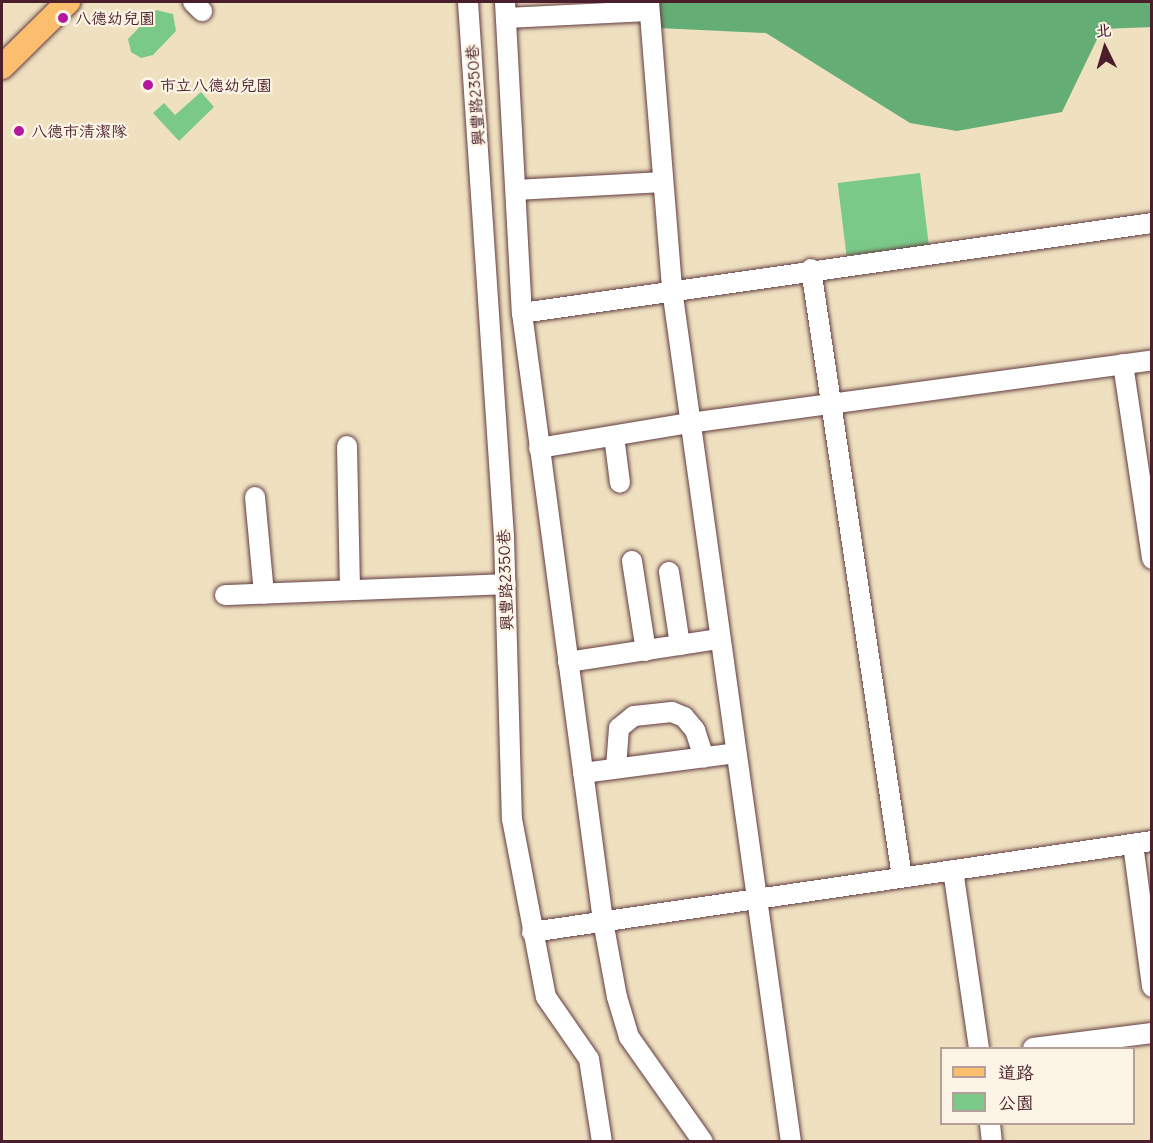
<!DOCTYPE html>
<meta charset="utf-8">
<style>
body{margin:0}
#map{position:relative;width:1153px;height:1143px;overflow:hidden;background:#efe1c0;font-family:Delius,"LXGW WenKai TC",sans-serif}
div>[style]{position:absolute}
.green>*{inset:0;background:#7bc989;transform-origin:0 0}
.forest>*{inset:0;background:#64ad75}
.roads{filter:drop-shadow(0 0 2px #633c41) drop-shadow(0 0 2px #633c41)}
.minor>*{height:20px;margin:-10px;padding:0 10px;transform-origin:10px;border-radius:10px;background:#fff}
.major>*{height:24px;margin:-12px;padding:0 12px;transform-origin:12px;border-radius:12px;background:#fbbd6e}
.dots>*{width:16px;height:16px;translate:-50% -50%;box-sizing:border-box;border:3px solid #fcf5e5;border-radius:50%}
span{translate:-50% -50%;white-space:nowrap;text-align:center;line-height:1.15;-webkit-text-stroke:4.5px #fcf5e5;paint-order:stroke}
.poi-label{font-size:16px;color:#4a1f2b}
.left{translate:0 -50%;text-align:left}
.street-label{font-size:16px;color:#4a1f2b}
.frame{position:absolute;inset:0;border:3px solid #4a1f2b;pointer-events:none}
.legend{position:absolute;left:940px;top:1047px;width:195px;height:78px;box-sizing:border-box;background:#fcf5e5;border:2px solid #b59f9b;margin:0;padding:8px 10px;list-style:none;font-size:18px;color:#4a1f2b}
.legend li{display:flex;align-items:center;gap:12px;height:30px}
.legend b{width:30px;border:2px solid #b59f9b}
.north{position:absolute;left:1075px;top:18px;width:60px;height:60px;-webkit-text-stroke:4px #fcf5e5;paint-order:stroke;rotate:355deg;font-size:16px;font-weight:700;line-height:24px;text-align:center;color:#4a1f2b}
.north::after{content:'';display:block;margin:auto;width:21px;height:27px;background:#4a1f2b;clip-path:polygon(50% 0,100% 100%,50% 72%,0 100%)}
</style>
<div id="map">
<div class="green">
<i style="clip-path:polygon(156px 10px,173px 14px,176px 31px,153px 55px,141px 58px,131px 52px,128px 39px)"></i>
<i style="clip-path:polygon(201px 92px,214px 107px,179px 141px,153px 113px,164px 103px,175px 115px)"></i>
<i style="left:920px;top:173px;width:73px;height:83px;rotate:83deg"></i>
</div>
<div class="forest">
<i style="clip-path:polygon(653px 2px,1151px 2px,1152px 27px,1102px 29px,1062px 112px,957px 131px,910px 123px,766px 33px,658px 28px)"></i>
</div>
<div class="roads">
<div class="minor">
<i style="left:193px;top:2px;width:13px;rotate:45deg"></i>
<i style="left:468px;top:2px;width:536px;rotate:86.15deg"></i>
<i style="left:504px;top:537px;width:282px;rotate:88.4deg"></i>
<i style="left:512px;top:819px;width:181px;rotate:79.2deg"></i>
<i style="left:546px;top:997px;width:75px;rotate:55.3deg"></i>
<i style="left:589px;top:1059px;width:84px;rotate:81.1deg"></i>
<i style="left:505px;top:2px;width:311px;rotate:86.9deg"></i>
<i style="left:522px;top:313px;width:613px;rotate:82.41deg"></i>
<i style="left:603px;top:921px;width:77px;rotate:79.6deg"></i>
<i style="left:617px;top:997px;width:42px;rotate:73.3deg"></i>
<i style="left:629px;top:1037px;width:128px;rotate:54.8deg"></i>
<i style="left:649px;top:2px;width:288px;rotate:85.4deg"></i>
<i style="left:672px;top:289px;width:861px;rotate:82.06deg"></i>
<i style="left:506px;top:18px;width:143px;rotate:-2.8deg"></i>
<i style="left:516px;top:190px;width:147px;rotate:-3.1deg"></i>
<i style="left:811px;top:269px;width:615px;rotate:81.49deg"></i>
<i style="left:522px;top:313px;width:636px;rotate:-8.13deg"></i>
<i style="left:1123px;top:364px;width:197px;rotate:81.5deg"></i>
<i style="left:614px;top:436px;width:47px;rotate:82.7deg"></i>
<i style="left:347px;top:446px;width:144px;rotate:88.8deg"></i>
<i style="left:539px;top:448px;width:152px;rotate:-9.5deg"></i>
<i style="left:689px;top:423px;width:467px;rotate:-7.7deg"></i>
<i style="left:255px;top:497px;width:97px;rotate:84.7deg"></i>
<i style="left:632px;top:561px;width:91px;rotate:81.2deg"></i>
<i style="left:669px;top:572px;width:74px;rotate:81.4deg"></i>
<i style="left:225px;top:595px;width:281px;rotate:-2.2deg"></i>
<i style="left:568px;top:662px;width:153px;rotate:-8.7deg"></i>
<i style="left:616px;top:768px;width:40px;rotate:-85.7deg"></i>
<i style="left:619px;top:728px;width:19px;rotate:-39deg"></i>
<i style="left:634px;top:716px;width:38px;rotate:-6deg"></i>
<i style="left:672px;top:712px;width:13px;rotate:23deg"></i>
<i style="left:684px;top:717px;width:17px;rotate:50deg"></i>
<i style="left:695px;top:730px;width:29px;rotate:72deg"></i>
<i style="left:583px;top:773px;width:154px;rotate:-7.4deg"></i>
<i style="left:1133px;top:844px;width:144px;rotate:82.4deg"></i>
<i style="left:953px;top:870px;width:180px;rotate:81.7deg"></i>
<i style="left:532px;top:932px;width:627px;rotate:-8.35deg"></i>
<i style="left:1033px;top:1048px;width:120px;rotate:-7.2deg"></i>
<i style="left:990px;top:1124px;width:18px;rotate:84deg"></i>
</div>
<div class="major">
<i style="left:2px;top:67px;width:93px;rotate:-44.6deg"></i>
</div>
</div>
<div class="dots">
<i style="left:63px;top:18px;background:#b5179e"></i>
<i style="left:148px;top:85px;background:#b5179e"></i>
<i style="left:19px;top:131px;background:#b5179e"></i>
</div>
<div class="poi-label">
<span class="left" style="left:75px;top:18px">八德幼兒園</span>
<span class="left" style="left:160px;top:85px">市立八德幼兒園</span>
<span class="left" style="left:31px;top:131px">八德市清潔隊</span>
</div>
<div class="street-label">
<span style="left:475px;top:95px;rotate:-94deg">興豐路2350巷</span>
<span style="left:505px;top:580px;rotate:-92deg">興豐路2350巷</span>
</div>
<div class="frame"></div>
<ul class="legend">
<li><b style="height:8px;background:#fbbd6e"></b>道路</li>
<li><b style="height:16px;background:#7bc989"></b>公園</li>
</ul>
<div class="north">北</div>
</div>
